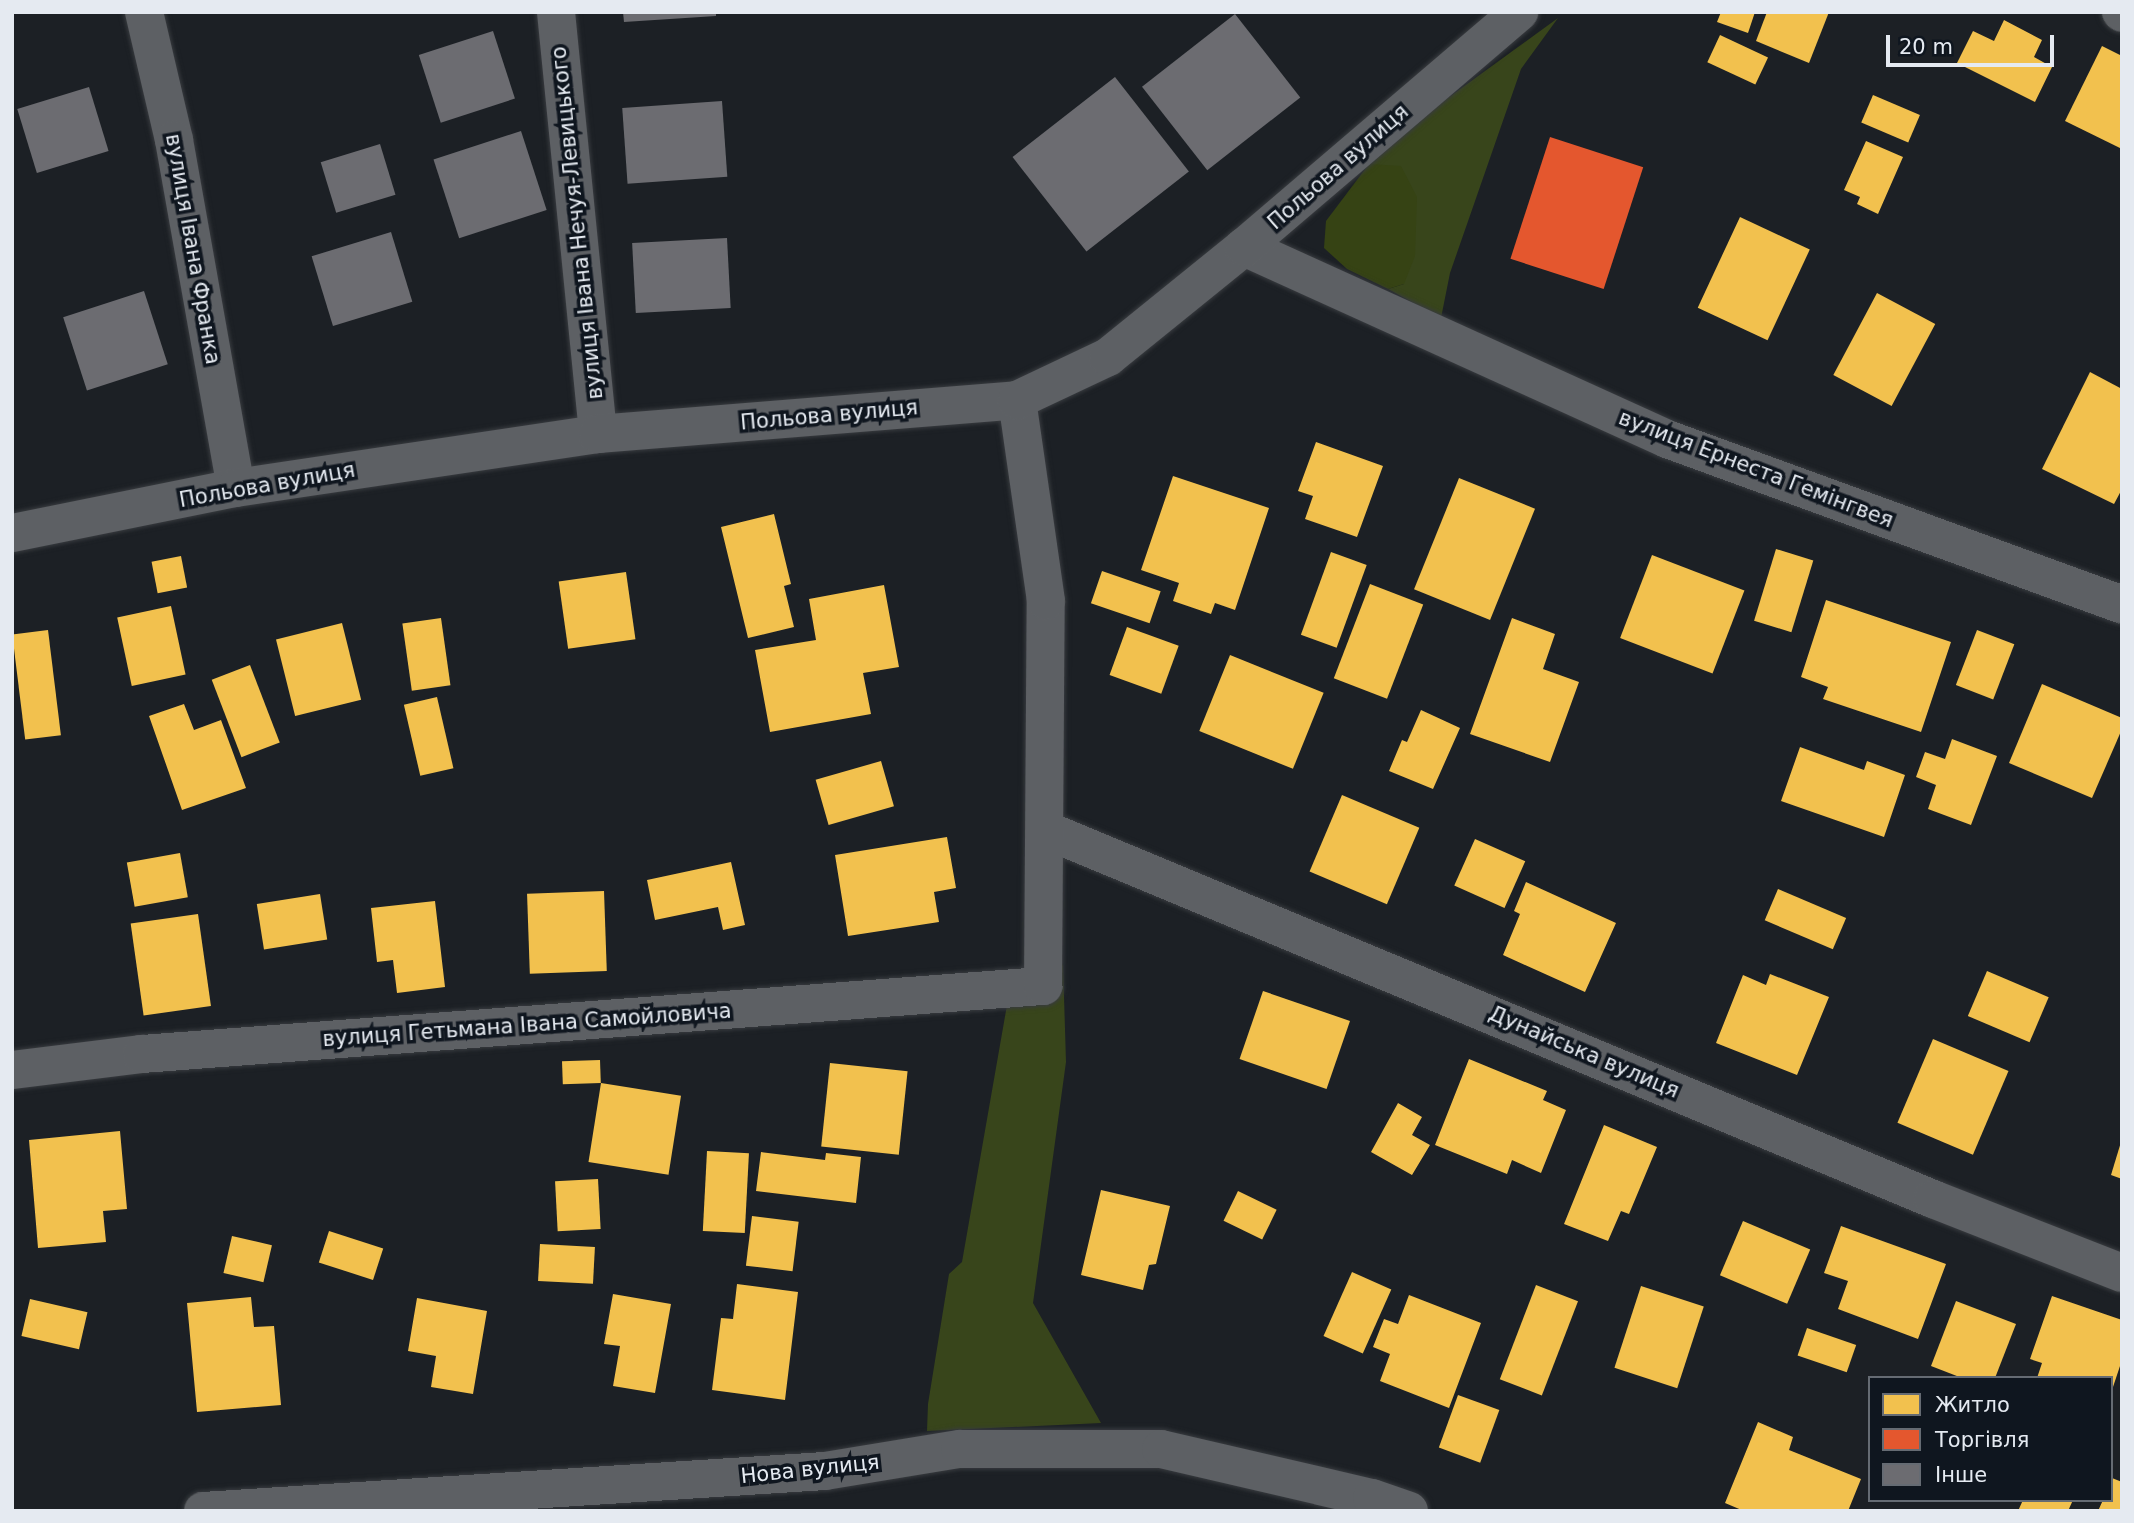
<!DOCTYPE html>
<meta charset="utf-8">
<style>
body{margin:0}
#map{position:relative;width:2134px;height:1523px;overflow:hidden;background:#1c2025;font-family:"DejaVu Sans",sans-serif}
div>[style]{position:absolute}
.green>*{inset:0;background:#38451b}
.forest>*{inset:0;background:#364314}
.homes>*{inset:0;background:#f2c14e;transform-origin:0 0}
.shops>*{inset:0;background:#e4572e;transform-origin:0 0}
.building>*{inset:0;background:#6c6c71;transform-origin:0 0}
.roads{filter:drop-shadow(0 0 2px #383b3f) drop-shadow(0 0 2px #383b3f)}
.street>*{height:38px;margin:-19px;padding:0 19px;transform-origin:19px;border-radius:19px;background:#5d6064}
.secondary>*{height:38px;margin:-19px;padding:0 19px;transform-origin:19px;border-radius:19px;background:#5d6064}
span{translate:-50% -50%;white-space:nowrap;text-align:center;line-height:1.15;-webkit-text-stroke:7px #0f161f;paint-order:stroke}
.street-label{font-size:21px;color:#e5eaf1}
.frame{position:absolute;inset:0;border:14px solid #e5eaf1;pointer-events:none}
.legend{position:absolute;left:1868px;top:1376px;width:245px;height:126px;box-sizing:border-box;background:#0f161f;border:2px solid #656b73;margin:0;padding:9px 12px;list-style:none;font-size:21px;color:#e5eaf1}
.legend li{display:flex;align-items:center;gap:14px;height:35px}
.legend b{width:35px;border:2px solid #656b73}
.scale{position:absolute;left:1886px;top:35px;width:168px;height:32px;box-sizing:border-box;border:4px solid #e5eaf1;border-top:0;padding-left:9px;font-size:21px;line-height:24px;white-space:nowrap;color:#e5eaf1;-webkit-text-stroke:5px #0f161f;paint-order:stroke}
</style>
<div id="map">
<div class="green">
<i style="clip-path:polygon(1558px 18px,1521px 69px,1450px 273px,1441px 318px,1388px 289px,1404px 284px,1369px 164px,1434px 108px)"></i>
<i style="clip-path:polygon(1063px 963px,1066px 1062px,1033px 1303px,1101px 1423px,927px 1431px,928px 1404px,949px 1274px,962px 1262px,1007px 1005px,1055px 989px)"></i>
</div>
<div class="forest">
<i style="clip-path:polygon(1369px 164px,1401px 166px,1417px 197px,1415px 256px,1404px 284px,1388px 289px,1347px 269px,1324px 248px,1326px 221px)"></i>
</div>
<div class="homes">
<i style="clip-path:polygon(1721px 12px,1755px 12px,1748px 33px,1717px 22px)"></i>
<i style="clip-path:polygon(1767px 12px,1829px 12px,1809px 63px,1756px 41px)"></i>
<i style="clip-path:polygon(2004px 20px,2042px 40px,2034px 57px,2052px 67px,2035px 102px,1957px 63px,1973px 31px,1994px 41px)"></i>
<i style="left:1720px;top:35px;width:53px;height:30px;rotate:25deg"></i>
<i style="clip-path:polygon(2102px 46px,2122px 56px,2122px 149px,2065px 121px)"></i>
<i style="left:1873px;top:95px;width:51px;height:30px;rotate:23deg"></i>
<i style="clip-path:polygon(1866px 141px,1903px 157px,1878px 214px,1857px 204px,1860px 197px,1844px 190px)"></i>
<i style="left:1740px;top:217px;width:77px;height:100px;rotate:25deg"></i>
<i style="left:1877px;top:293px;width:66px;height:93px;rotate:28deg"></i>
<i style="clip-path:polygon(2090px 372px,2122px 389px,2122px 489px,2114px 504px,2042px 469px)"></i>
<i style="clip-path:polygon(1316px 442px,1383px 466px,1357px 537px,1305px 519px,1313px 496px,1298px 491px)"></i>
<i style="clip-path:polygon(1173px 476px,1269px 508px,1235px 610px,1215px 603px,1211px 614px,1173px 601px,1179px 583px,1141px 570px)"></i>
<i style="left:1459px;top:478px;width:82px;height:120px;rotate:22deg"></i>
<i style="clip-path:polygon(774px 514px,791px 584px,784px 586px,794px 627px,748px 638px,721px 527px)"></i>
<i style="left:1776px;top:549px;width:39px;height:75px;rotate:17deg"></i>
<i style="left:1331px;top:552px;width:38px;height:88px;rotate:20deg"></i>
<i style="left:1652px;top:555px;width:99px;height:89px;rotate:21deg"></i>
<i style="left:181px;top:556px;width:32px;height:30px;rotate:79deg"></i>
<i style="left:1102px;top:571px;width:62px;height:34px;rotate:19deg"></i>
<i style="left:626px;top:572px;width:68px;height:68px;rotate:82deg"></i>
<i style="left:1370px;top:584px;width:57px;height:101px;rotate:21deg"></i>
<i style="clip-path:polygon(884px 585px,899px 667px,863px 673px,871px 714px,770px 732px,755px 650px,816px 640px,809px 599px)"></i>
<i style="clip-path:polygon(1826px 600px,1951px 642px,1921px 732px,1823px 699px,1828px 687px,1801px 677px)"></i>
<i style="left:171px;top:606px;width:70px;height:55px;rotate:78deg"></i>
<i style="left:441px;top:618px;width:68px;height:39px;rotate:82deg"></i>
<i style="clip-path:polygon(1512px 618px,1555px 634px,1543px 669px,1579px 682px,1550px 762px,1470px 734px)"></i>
<i style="left:342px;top:623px;width:79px;height:68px;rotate:76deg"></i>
<i style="left:1127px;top:627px;width:55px;height:51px;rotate:20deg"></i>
<i style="left:48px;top:630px;width:106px;height:36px;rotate:83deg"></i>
<i style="left:1977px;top:630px;width:40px;height:59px;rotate:21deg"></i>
<i style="left:1230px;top:655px;width:101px;height:82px;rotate:22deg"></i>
<i style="left:250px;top:665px;width:83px;height:41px;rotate:69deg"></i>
<i style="clip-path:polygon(2042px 684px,2122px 718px,2122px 729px,2092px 798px,2009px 763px)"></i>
<i style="left:437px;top:697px;width:73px;height:34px;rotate:77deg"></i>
<i style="clip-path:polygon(184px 704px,194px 730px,221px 720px,246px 788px,182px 810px,149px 716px)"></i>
<i style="clip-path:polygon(1421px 710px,1460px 728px,1433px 789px,1389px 771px,1402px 740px,1407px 742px)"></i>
<i style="clip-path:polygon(1952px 739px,1997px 756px,1971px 825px,1928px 809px,1936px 785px,1916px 777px,1925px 752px,1945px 759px)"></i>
<i style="clip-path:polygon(1800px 747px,1864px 770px,1867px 761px,1905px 775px,1884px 837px,1781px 801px)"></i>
<i style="left:881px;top:761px;width:47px;height:68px;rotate:74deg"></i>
<i style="left:1342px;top:795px;width:84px;height:83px;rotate:23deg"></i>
<i style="clip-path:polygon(947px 837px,956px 888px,934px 892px,939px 922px,848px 936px,835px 855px)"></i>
<i style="left:1475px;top:839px;width:55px;height:51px;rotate:24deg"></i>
<i style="left:180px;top:853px;width:45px;height:54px;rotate:80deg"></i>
<i style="clip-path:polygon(731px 862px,745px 925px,723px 930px,718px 907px,655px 920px,647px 880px)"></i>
<i style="clip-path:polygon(1526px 882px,1616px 923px,1585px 992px,1503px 955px,1520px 914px,1514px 911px)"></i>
<i style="left:1778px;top:889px;width:74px;height:34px;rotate:23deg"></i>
<i style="left:604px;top:891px;width:80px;height:77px;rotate:88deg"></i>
<i style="left:320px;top:894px;width:46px;height:64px;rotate:81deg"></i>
<i style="clip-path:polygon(435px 901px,445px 987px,397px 993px,393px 960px,377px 962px,371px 908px)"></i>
<i style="left:198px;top:914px;width:93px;height:68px;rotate:82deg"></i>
<i style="left:1987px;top:971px;width:67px;height:49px;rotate:23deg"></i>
<i style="clip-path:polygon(1770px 974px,1829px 997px,1797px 1075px,1716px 1043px,1743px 975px,1766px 985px)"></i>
<i style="left:1263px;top:991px;width:92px;height:72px;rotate:19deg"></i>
<i style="left:1933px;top:1039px;width:82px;height:91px;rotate:23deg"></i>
<i style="clip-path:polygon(1469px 1059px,1547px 1091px,1543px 1100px,1566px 1110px,1541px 1173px,1512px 1160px,1507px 1174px,1435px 1145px)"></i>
<i style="left:600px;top:1060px;width:23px;height:38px;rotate:88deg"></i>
<i style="left:830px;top:1063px;width:78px;height:84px;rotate:6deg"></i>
<i style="left:601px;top:1083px;width:81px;height:80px;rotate:9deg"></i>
<i style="clip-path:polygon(1398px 1103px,1422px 1117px,1412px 1135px,1430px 1145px,1412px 1175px,1371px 1152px)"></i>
<i style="clip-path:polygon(1604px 1125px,1657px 1147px,1629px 1214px,1621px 1211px,1608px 1241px,1564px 1224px)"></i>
<i style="clip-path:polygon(120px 1131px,127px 1209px,103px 1211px,106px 1242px,38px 1248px,29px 1140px)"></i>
<i style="clip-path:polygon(2121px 1142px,2122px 1142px,2122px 1179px,2111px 1175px)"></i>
<i style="left:707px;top:1151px;width:42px;height:80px;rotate:3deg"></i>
<i style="clip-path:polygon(761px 1152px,825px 1160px,826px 1153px,861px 1157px,856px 1203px,756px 1191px)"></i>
<i style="left:598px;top:1179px;width:50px;height:43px;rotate:87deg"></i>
<i style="clip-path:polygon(1101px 1190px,1170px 1206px,1156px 1264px,1149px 1265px,1143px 1290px,1081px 1275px)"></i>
<i style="left:1238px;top:1191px;width:43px;height:33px;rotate:26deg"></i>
<i style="left:752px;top:1216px;width:47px;height:50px;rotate:7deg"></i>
<i style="left:1743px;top:1221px;width:73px;height:59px;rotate:23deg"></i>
<i style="clip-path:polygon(1841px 1226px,1946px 1264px,1918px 1339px,1838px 1309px,1848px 1281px,1824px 1273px)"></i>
<i style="left:329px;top:1231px;width:57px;height:33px;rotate:18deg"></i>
<i style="left:232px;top:1236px;width:41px;height:38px;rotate:13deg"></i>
<i style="left:540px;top:1244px;width:55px;height:37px;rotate:3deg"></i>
<i style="left:1352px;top:1272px;width:43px;height:70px;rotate:24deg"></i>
<i style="clip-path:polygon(737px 1284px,798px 1292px,785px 1400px,712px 1390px,721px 1318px,733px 1319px)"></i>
<i style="left:1536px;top:1285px;width:45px;height:101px;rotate:21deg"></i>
<i style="left:1641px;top:1286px;width:66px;height:86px;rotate:18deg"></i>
<i style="clip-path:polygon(613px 1294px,671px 1304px,655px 1393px,613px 1386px,620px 1346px,604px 1344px)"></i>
<i style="clip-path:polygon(1409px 1295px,1481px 1323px,1449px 1408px,1380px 1381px,1390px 1354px,1373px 1347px,1384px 1319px,1398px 1324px)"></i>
<i style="clip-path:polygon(2052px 1296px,2122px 1320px,2122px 1360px,2112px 1390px,2111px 1378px,2037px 1378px,2042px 1363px,2030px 1359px)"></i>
<i style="clip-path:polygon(251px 1297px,254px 1327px,274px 1326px,281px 1405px,197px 1412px,187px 1303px)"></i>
<i style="clip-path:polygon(417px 1298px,487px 1311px,473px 1394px,431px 1387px,436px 1356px,408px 1351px)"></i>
<i style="left:30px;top:1299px;width:59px;height:38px;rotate:13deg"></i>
<i style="clip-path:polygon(1956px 1301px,2016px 1324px,1995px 1378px,1962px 1378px,1931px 1366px)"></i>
<i style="left:1807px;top:1328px;width:52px;height:29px;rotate:19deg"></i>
<i style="left:1458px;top:1395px;width:44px;height:56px;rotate:20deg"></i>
<i style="clip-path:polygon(1758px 1422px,1793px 1437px,1789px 1450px,1861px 1479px,1848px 1511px,1744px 1511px,1725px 1503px)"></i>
<i style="clip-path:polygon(2112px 1478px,2122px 1482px,2122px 1511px,2098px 1511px,2103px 1500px,2111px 1500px)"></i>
<i style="clip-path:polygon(2023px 1500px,2073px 1500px,2068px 1511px,2018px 1511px)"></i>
</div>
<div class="shops">
<i style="left:1550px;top:137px;width:98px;height:128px;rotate:18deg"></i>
</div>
<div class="building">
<i style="clip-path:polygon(623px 12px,716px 12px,716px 16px,624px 22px)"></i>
<i style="left:1235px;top:14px;width:106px;height:118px;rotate:52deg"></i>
<i style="left:493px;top:31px;width:71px;height:78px;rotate:72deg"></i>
<i style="left:1115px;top:77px;width:120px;height:130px;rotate:52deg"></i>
<i style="left:89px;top:87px;width:67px;height:75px;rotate:73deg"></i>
<i style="left:722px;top:101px;width:76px;height:100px;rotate:86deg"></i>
<i style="left:521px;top:131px;width:83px;height:92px;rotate:72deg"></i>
<i style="left:380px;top:144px;width:53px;height:62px;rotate:73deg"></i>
<i style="left:391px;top:232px;width:73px;height:83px;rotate:73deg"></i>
<i style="left:727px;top:238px;width:70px;height:95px;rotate:87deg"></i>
<i style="left:144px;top:291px;width:77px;height:85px;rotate:72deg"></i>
</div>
<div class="roads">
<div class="street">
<i style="left:144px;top:12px;width:131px;rotate:76.8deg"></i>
<i style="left:174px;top:140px;width:353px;rotate:79.9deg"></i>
<i style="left:556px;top:12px;width:424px;rotate:84.3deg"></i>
<i style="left:2121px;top:12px;width:1px;rotate:45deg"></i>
<i style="left:1244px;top:247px;width:465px;rotate:24.4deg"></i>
<i style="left:1667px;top:439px;width:484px;rotate:20deg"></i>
<i style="left:1046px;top:830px;width:961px;rotate:22.59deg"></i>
<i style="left:1933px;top:1199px;width:203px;rotate:21.4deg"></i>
<i style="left:12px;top:1070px;width:131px;rotate:-7deg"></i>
<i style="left:142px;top:1054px;width:904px;rotate:-4.32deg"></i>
<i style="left:1043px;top:986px;width:385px;rotate:-89.6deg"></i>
<i style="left:1046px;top:601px;width:203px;rotate:-98.2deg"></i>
<i style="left:203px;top:1511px;width:623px;rotate:-3.68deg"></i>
<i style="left:825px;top:1471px;width:137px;rotate:-9.3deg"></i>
<i style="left:960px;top:1449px;width:201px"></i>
<i style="left:1161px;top:1449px;width:217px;rotate:13.1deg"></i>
<i style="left:1372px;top:1498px;width:39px;rotate:19deg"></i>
</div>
<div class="secondary">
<i style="left:12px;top:533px;width:228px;rotate:-11.4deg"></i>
<i style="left:236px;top:488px;width:366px;rotate:-8.5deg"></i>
<i style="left:598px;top:434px;width:420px;rotate:-4.6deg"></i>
<i style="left:1017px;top:400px;width:101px;rotate:-25.3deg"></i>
<i style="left:1108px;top:357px;width:175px;rotate:-39deg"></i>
<i style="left:1244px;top:247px;width:362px;rotate:-40.5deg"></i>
</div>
</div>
<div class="street-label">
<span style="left:1338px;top:167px;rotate:-41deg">Польова вулиця</span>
<span style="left:577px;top:223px;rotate:-96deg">вулиця Івана Нечуя-Левицького</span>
<span style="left:193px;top:249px;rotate:80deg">вулиця Івана Франка</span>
<span style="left:829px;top:415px;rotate:-5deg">Польова вулиця</span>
<span style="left:1756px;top:469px;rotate:21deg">вулиця Ернеста Гемінгвея</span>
<span style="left:267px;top:485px;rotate:-10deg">Польова вулиця</span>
<span style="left:527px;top:1025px;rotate:-4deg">вулиця Гетьмана Івана Самойловича</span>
<span style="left:1584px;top:1052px;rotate:23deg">Дунайська вулиця</span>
<span style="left:810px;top:1469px;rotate:-6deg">Нова вулиця</span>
</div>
<div class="frame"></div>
<ul class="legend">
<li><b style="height:19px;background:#f2c14e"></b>Житло</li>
<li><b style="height:19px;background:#e4572e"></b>Торгівля</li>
<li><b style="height:19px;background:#6c6c71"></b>Інше</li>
</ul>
<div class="scale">20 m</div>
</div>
